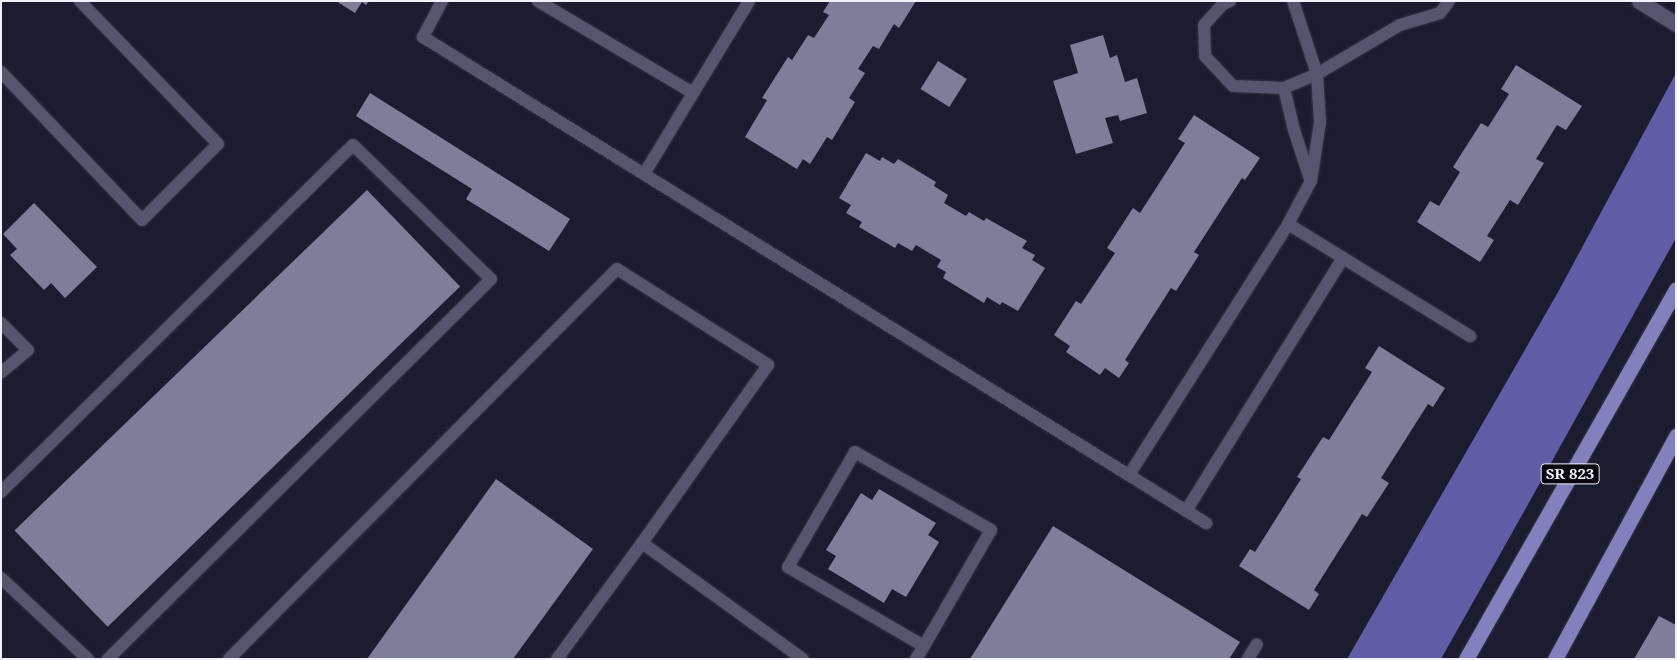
<!DOCTYPE html>
<style>
body{margin:0}
#map{position:relative;width:1677px;height:660px;overflow:hidden;background:#1c1c31;font-family:"Noto Serif",serif}
div>[style]{position:absolute}
.water>*{inset:0;background:#605ca5}
.building>*{inset:0;background:#7e7e9a;transform-origin:0 0}
.roads{filter:drop-shadow(0 0 1px #363547) drop-shadow(0 0 1px #363547)}
.lane>*{height:12px;margin:-6px;padding:0 6px;transform-origin:6px;border-radius:6px;background:#55556e}
.secondary>*{height:15px;margin:-7.5px;padding:0 7.5px;transform-origin:7.5px;border-radius:7.5px;background:#55556e}
.primary>*{height:15px;margin:-7.5px;padding:0 7.5px;transform-origin:7.5px;border-radius:7.5px;background:#8280bd}
span{translate:-50% -50%;white-space:nowrap;text-align:center;line-height:1.15;-webkit-text-stroke:4px #080711;paint-order:stroke}
.shield-label span{padding:1px 4px;background:#080711;border:1px solid;border-radius:4px;-webkit-text-stroke-width:0}
.shield-label{font-size:15px;color:#f1f1fe;font-weight:700}
.frame{position:absolute;inset:0;border:2px solid #f1f1fe;pointer-events:none}
</style>
<div id="map">
<div class="water">
<i style="clip-path:polygon(1676px 73px,1676px 238px,1521px 517px,1441px 659px,1347px 659px,1557px 294px)"></i>
</div>
<div class="building">
<i style="clip-path:polygon(336px 1px,369px 1px,366px 5px,362px 2px,355px 13px)"></i>
<i style="clip-path:polygon(830px 1px,916px 1px,899px 28px,894px 24px,879px 49px,873px 46px,858px 69px,865px 73px,849px 98px,855px 102px,832px 140px,827px 137px,810px 164px,803px 159px,797px 169px,745px 137px,767px 100px,762px 98px,788px 57px,792px 60px,808px 35px,814px 38px,829px 15px,823px 12px)"></i>
<i style="clip-path:polygon(1103px 35px,1110px 58px,1117px 55px,1125px 82px,1137px 78px,1147px 113px,1120px 121px,1118px 115px,1105px 118px,1113px 143px,1076px 154px,1053px 81px,1078px 73px,1070px 45px)"></i>
<i style="left:938px;top:61px;width:34px;height:33px;rotate:32deg"></i>
<i style="clip-path:polygon(1516px 65px,1582px 106px,1566px 130px,1557px 125px,1536px 159px,1544px 163px,1518px 205px,1510px 200px,1487px 236px,1494px 240px,1480px 262px,1417px 222px,1430px 201px,1439px 206px,1460px 172px,1453px 167px,1481px 123px,1488px 127px,1509px 94px,1501px 89px)"></i>
<i style="clip-path:polygon(370px 93px,570px 219px,549px 251px,466px 199px,472px 189px,356px 116px)"></i>
<i style="clip-path:polygon(1194px 115px,1260px 158px,1245px 180px,1242px 178px,1194px 252px,1199px 255px,1176px 291px,1171px 288px,1125px 360px,1129px 363px,1119px 378px,1105px 368px,1100px 375px,1066px 352px,1070px 346px,1054px 335px,1076px 301px,1081px 304px,1115px 253px,1107px 248px,1133px 208px,1140px 213px,1185px 143px,1178px 139px)"></i>
<i style="clip-path:polygon(866px 153px,880px 161px,882px 157px,894px 164px,898px 159px,936px 182px,934px 186px,948px 195px,944px 203px,966px 216px,969px 212px,984px 221px,986px 218px,1027px 241px,1022px 248px,1035px 255px,1032px 260px,1045px 268px,1018px 311px,1002px 302px,1000px 305px,987px 297px,984px 303px,943px 278px,946px 272px,937px 267px,941px 260px,916px 245px,912px 251px,898px 243px,895px 248px,859px 227px,862px 222px,846px 213px,851px 205px,839px 198px)"></i>
<i style="left:367px;top:190px;width:134px;height:490px;rotate:46deg"></i>
<i style="clip-path:polygon(34px 203px,97px 267px,65px 298px,51px 283px,44px 290px,10px 255px,17px 249px,3px 234px)"></i>
<i style="clip-path:polygon(1379px 346px,1445px 388px,1433px 407px,1428px 404px,1381px 478px,1389px 483px,1367px 517px,1362px 514px,1314px 590px,1319px 594px,1309px 610px,1239px 566px,1250px 549px,1255px 552px,1301px 479px,1297px 477px,1323px 437px,1329px 440px,1372px 372px,1365px 368px)"></i>
<i style="clip-path:polygon(496px 479px,593px 549px,513px 659px,367px 659px)"></i>
<i style="clip-path:polygon(879px 489px,936px 523px,928px 535px,939px 542px,906px 597px,892px 589px,884px 603px,828px 569px,836px 556px,826px 550px,861px 493px,872px 500px)"></i>
<i style="clip-path:polygon(1053px 526px,1240px 642px,1229px 659px,970px 659px)"></i>
<i style="clip-path:polygon(1659px 616px,1676px 625px,1676px 659px,1634px 659px)"></i>
</div>
<div class="roads">
<div class="lane">
<i style="left:442px;top:1px;width:41px;rotate:117.8deg"></i>
<i style="left:423px;top:37px;width:922px;rotate:31.83deg"></i>
<i style="left:538px;top:1px;width:180px;rotate:30.7deg"></i>
<i style="left:1230px;top:1px;width:8px;rotate:157deg"></i>
<i style="left:1223px;top:4px;width:28px;rotate:132deg"></i>
<i style="left:1204px;top:25px;width:31px;rotate:88deg"></i>
<i style="left:1205px;top:56px;width:41px;rotate:47deg"></i>
<i style="left:1233px;top:86px;width:51px;rotate:2.2deg"></i>
<i style="left:1284px;top:88px;width:36px;rotate:-23deg"></i>
<i style="left:1317px;top:74px;width:96px;rotate:-30.6deg"></i>
<i style="left:1400px;top:25px;width:42px;rotate:-16.7deg"></i>
<i style="left:1440px;top:13px;width:15px;rotate:-53deg"></i>
<i style="left:1px;top:72px;width:204px;rotate:46.4deg"></i>
<i style="left:142px;top:220px;width:107px;rotate:-45deg"></i>
<i style="left:218px;top:144px;width:199px;rotate:-134deg"></i>
<i style="left:1284px;top:88px;width:43px;rotate:76.6deg"></i>
<i style="left:1294px;top:130px;width:52px;rotate:71.9deg"></i>
<i style="left:644px;top:174px;width:202px;rotate:-58.7deg"></i>
<i style="left:1288px;top:224px;width:214px;rotate:31.6deg"></i>
<i style="left:1px;top:323px;width:38px;rotate:45deg"></i>
<i style="left:28px;top:350px;width:35px;rotate:140deg"></i>
<i style="left:1129px;top:475px;width:297px;rotate:-57.6deg"></i>
<i style="left:1288px;top:224px;width:49px;rotate:-61.9deg"></i>
<i style="left:1311px;top:181px;width:60px;rotate:-81.3deg"></i>
<i style="left:1320px;top:122px;width:48px;rotate:-93.6deg"></i>
<i style="left:1317px;top:74px;width:77px;rotate:-108.2deg"></i>
<i style="left:1px;top:492px;width:494px;rotate:-44.6deg"></i>
<i style="left:353px;top:145px;width:192px;rotate:44.2deg"></i>
<i style="left:491px;top:279px;width:540px;rotate:135.23deg"></i>
<i style="left:1186px;top:511px;width:298px;rotate:-58.2deg"></i>
<i style="left:642px;top:543px;width:198px;rotate:35.8deg"></i>
<i style="left:1px;top:578px;width:119px;rotate:43deg"></i>
<i style="left:229px;top:659px;width:550px;rotate:-45.15deg"></i>
<i style="left:617px;top:269px;width:179px;rotate:32.4deg"></i>
<i style="left:768px;top:365px;width:218px;rotate:125.3deg"></i>
<i style="left:642px;top:543px;width:144px;rotate:126.2deg"></i>
<i style="left:916px;top:659px;width:15px;rotate:-58deg"></i>
<i style="left:924px;top:646px;width:134px;rotate:-60deg"></i>
<i style="left:991px;top:530px;width:157px;rotate:-150.2deg"></i>
<i style="left:855px;top:452px;width:133px;rotate:120.2deg"></i>
<i style="left:788px;top:567px;width:157px;rotate:30.2deg"></i>
<i style="left:1248px;top:659px;width:17px;rotate:-59deg"></i>
</div>
<div class="secondary">
<i style="left:1639px;top:1px;width:44px;rotate:31.9deg"></i>
</div>
<div class="primary">
<i style="left:1466px;top:659px;width:425px;rotate:-60.4deg"></i>
<i style="left:1555px;top:659px;width:254px;rotate:-61.5deg"></i>
</div>
</div>
<div class="shield-label">
<span style="left:1570px;top:474px">SR 823</span>
</div>
<div class="frame"></div>
</div>
